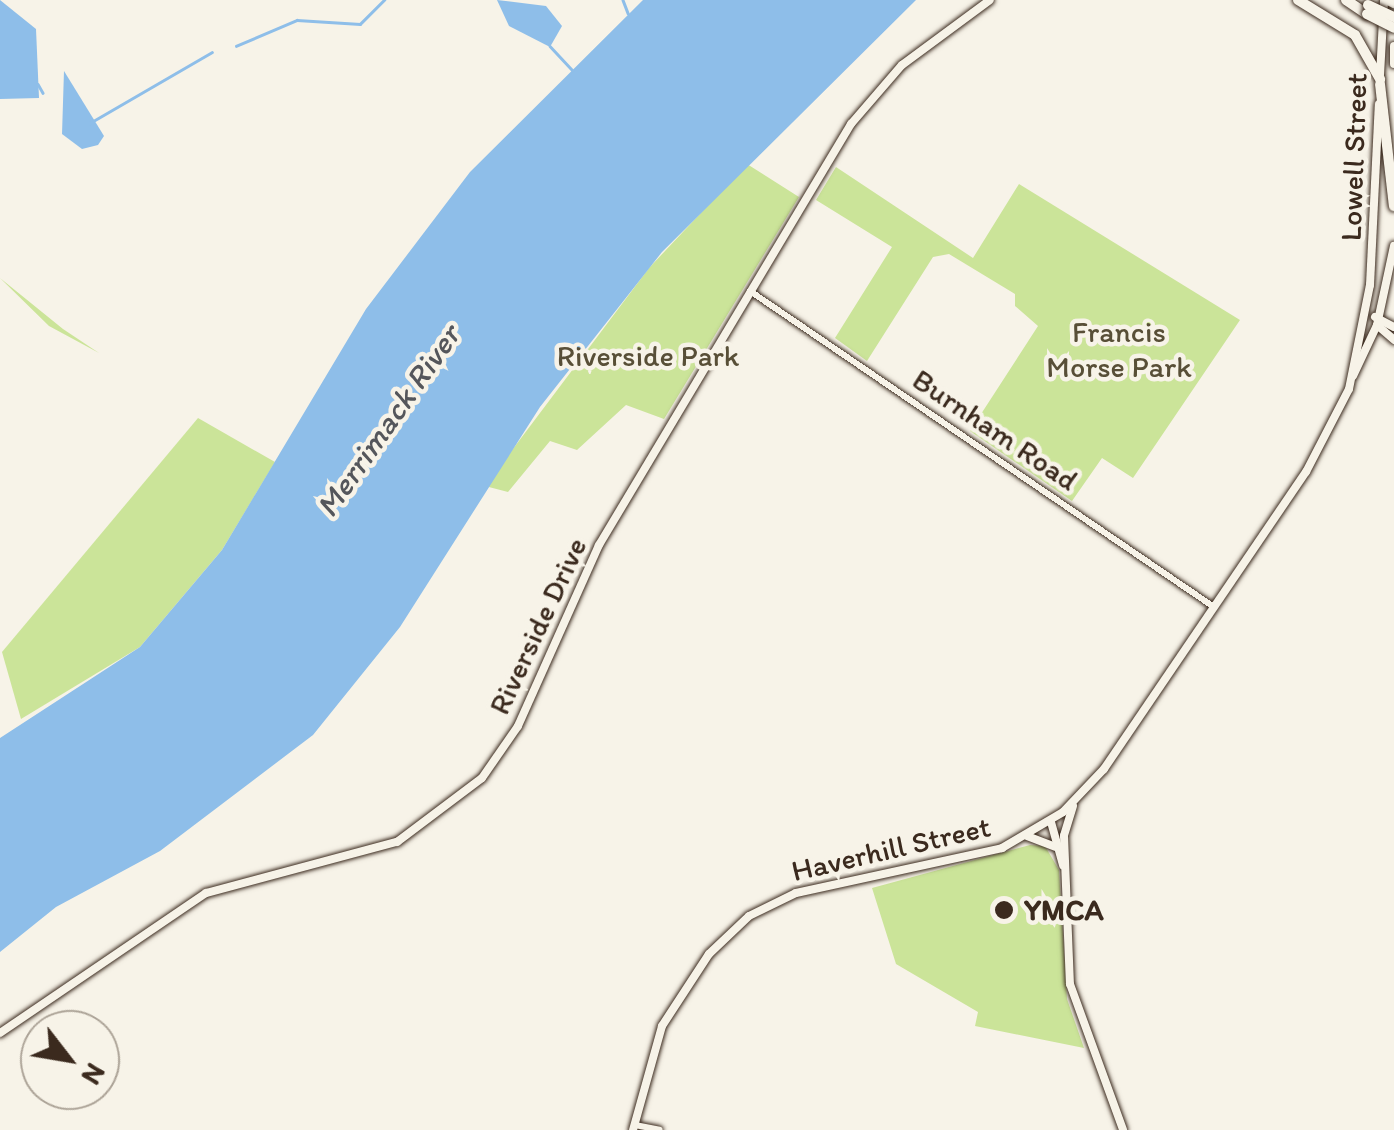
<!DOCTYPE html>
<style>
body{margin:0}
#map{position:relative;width:1394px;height:1130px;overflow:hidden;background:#f7f3e8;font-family:Itim,sans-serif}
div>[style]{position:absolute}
.green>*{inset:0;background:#cbe499}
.water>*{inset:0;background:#8ebee9}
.stream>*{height:2.5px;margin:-1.25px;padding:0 1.25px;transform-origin:1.25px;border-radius:1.25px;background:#8ebee9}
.roads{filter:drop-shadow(0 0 2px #3b2a1e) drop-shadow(0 0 2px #3b2a1e)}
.minor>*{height:6px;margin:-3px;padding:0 3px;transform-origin:3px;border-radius:3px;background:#f7f3e8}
.major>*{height:8px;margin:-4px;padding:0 4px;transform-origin:4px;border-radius:4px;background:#f7f3e8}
.highway>*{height:10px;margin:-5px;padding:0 5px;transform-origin:5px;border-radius:5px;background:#f7f3e8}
.bridges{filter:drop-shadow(0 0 2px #3b2a1e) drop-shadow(0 0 2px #3b2a1e)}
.highway-bridge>*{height:10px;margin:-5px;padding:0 5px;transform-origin:5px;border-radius:5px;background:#f7f3e8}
.dots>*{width:28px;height:28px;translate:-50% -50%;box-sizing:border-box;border:5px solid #f7f3e8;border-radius:50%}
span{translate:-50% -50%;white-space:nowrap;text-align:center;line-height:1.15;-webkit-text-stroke:9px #f7f3e8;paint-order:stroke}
.street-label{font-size:30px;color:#3b2a1e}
.park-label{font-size:30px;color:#584f37}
.poi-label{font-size:30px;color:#3b2a1e;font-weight:700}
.left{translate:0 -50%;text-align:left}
.water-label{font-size:32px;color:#54565b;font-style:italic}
.north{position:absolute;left:20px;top:1010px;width:100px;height:100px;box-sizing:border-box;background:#f7f3e8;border:2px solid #aca397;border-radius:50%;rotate:121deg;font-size:28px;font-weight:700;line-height:40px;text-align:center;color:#3b2a1e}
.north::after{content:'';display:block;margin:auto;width:35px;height:45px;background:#3b2a1e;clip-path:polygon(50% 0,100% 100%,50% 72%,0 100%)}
</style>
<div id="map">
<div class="green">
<i style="clip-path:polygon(747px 164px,799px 197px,664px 419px,626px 405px,577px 450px,550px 441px,508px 492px,485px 486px,649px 268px)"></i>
<i style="clip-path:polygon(836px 167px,973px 258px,1019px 184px,1240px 320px,1133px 478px,1102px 458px,1072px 501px,970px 431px,1038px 326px,1015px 306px,1015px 294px,949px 254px,933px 257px,867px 361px,835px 338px,892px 247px,816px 200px)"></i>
<i style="clip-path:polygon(0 278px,63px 329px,99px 353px,49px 326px)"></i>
<i style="clip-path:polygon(198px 418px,275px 462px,222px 550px,140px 647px,21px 719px,2px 652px)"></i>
<i style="clip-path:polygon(1030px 845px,1045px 846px,1059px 870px,1067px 999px,1084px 1048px,975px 1026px,978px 1012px,896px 964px,872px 888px)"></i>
</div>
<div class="water">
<i style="clip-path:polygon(0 0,36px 29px,39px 98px,0 99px)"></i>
<i style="clip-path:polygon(497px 0,546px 6px,562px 26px,550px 47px,509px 26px)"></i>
<i style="clip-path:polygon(643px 0,916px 0,662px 252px,540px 407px,400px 627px,313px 735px,160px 851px,56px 907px,0 952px,0 738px,140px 647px,222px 550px,366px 309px,470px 172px)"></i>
<i style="clip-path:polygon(64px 71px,104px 136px,98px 145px,82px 149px,62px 134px)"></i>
</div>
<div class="stream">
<i style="left:623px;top:0;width:14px;rotate:69deg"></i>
<i style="left:236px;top:46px;width:66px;rotate:-23.1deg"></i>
<i style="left:297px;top:20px;width:63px;rotate:3.6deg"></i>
<i style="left:360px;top:24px;width:34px;rotate:-45deg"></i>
<i style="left:550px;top:46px;width:33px;rotate:47deg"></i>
<i style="left:38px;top:84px;width:10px;rotate:61deg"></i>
<i style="left:88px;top:124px;width:143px;rotate:-30.1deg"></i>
</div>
<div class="roads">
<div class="minor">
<i style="left:750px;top:291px;width:561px;rotate:34.26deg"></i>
<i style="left:635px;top:1125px;width:25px;rotate:11deg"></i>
</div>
<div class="major">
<i style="left:1394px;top:46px;width:18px;rotate:90deg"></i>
<i style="left:1380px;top:75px;width:75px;rotate:-86.9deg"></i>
<i style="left:1375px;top:317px;width:21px;rotate:28deg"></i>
<i style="left:1377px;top:325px;width:23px;rotate:41deg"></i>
<i style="left:1353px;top:376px;width:56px;rotate:-64.8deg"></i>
<i style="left:1377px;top:325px;width:81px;rotate:-77.9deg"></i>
<i style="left:1073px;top:806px;width:31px;rotate:107deg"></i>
<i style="left:1064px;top:836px;width:148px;rotate:87.7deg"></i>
<i style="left:1070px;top:984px;width:155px;rotate:70deg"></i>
<i style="left:1051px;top:822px;width:45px;rotate:74.4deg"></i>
<i style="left:1027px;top:836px;width:30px;rotate:21deg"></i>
<i style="left:0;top:1033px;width:249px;rotate:-34.2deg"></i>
<i style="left:206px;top:893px;width:198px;rotate:-15deg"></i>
<i style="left:397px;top:842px;width:106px;rotate:-37deg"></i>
<i style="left:482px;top:778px;width:63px;rotate:-55.3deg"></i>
<i style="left:518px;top:726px;width:198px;rotate:-65.9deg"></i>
<i style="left:599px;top:545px;width:491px;rotate:-59.1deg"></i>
<i style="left:851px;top:124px;width:78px;rotate:-49.2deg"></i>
<i style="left:902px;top:65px;width:109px;rotate:-36.5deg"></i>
<i style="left:633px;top:1130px;width:108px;rotate:-74.4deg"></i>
<i style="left:662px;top:1026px;width:86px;rotate:-56.9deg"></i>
<i style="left:709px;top:954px;width:55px;rotate:-43.5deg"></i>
<i style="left:749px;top:916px;width:52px;rotate:-26.1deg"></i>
<i style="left:796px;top:893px;width:211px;rotate:-12.3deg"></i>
<i style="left:1002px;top:848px;width:71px;rotate:-30.5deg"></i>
<i style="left:1063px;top:812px;width:59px;rotate:-46.4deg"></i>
<i style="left:1104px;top:769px;width:359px;rotate:-55.8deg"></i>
<i style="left:1306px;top:472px;width:93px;rotate:-62.6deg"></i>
<i style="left:1349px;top:389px;width:106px;rotate:-78.6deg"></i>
<i style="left:1370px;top:285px;width:181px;rotate:-87.2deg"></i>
</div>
<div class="highway">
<i style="left:1298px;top:0;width:67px;rotate:31.6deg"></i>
<i style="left:1355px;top:35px;width:51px;rotate:60.4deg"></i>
<i style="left:1346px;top:0;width:25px;rotate:34deg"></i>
<i style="left:1388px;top:0;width:7px;rotate:27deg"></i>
<i style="left:1380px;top:84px;width:123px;rotate:83.5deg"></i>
</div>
</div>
<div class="bridges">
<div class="highway-bridge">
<i style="left:1368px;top:5px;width:29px;rotate:25deg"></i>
<i style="left:1367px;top:14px;width:30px;rotate:27deg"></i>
</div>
</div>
<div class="dots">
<i style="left:1004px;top:910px;background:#3b2a1e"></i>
</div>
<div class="street-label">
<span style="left:1354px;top:157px;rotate:-88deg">Lowell Street</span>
<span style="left:995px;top:430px;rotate:34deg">Burnham Road</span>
<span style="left:538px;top:626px;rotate:-65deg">Riverside Drive</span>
<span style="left:891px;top:849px;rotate:-13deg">Haverhill Street</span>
</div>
<div class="park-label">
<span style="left:1119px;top:349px">Francis<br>Morse Park</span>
<span style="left:648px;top:356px">Riverside Park</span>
</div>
<div class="poi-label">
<span class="left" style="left:1024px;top:910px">YMCA</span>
</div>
<div class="water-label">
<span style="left:388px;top:421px;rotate:-55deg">Merrimack River</span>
</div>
<div class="north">N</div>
</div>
